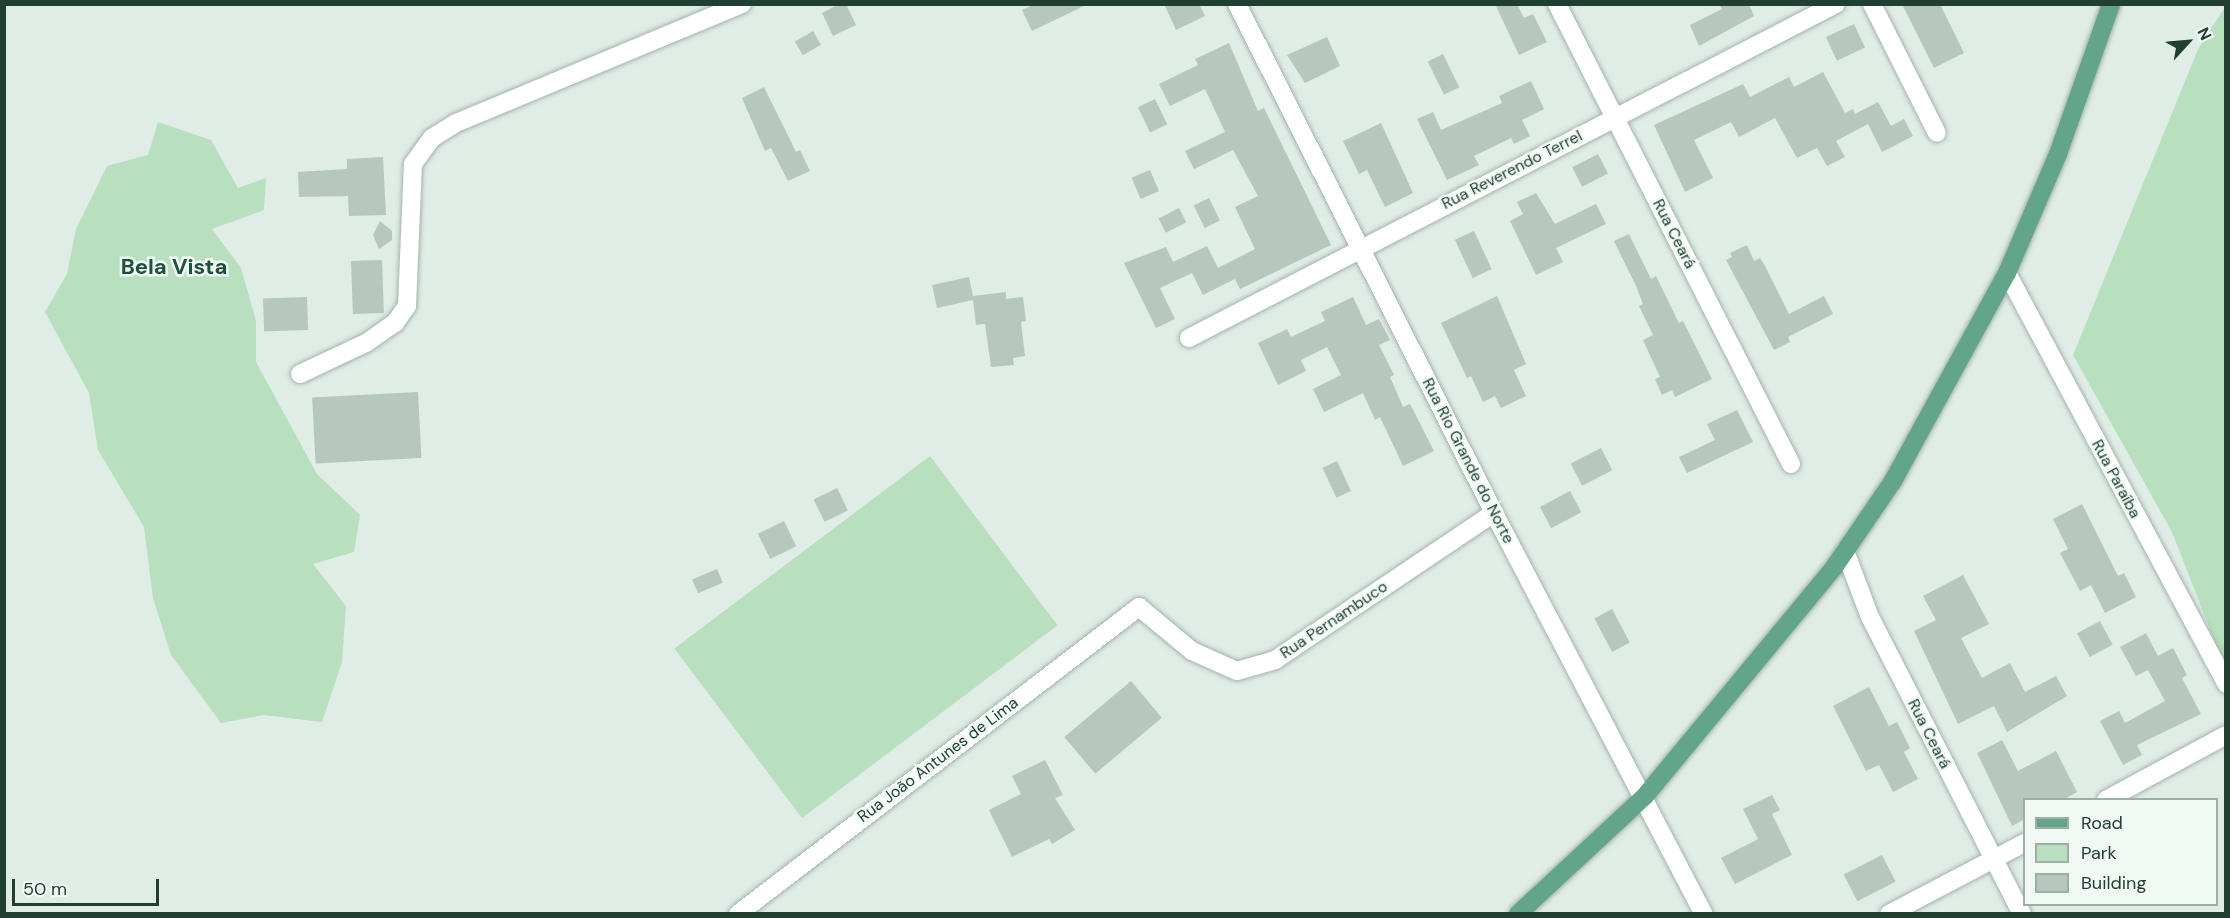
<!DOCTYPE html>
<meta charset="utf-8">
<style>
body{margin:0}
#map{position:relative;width:2230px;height:918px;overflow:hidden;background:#e0ece6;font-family:"DM Sans",sans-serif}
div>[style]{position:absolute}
.green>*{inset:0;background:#b8dfbe;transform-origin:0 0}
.building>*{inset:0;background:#b6c7be;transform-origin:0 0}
.roads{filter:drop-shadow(0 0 2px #a3b4ac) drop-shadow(0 0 2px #a3b4ac)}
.minor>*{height:18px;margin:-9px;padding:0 9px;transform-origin:9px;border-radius:9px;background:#fff}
.major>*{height:18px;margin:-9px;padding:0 9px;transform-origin:9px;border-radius:9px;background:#62a58b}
span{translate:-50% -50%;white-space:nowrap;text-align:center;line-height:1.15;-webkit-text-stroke:5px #f1f9f4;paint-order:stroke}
.street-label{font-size:16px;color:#203e32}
.district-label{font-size:22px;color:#1b513d;font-weight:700}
.frame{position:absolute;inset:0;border:6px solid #203e32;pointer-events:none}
.legend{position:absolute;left:2023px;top:798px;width:195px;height:108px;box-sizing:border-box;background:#f1f9f4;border:2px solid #9daea6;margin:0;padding:8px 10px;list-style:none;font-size:18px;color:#203e32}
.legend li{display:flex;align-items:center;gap:12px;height:30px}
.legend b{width:30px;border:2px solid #9daea6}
.north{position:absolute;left:2158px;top:12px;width:60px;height:60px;-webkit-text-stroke:4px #f1f9f4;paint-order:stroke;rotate:64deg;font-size:16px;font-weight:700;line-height:24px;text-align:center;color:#203e32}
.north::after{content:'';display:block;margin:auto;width:21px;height:27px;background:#203e32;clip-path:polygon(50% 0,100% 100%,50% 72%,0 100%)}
.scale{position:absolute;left:12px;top:879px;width:147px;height:27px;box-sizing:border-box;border:3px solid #203e32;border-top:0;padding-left:8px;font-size:18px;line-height:21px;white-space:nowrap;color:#203e32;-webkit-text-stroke:4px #f1f9f4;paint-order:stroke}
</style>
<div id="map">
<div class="green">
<i style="clip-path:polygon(2225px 7px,2225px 668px,2172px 532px,2073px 355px,2199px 47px)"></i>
<i style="clip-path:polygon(158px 122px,211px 140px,238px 188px,266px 178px,264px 210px,212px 229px,241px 268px,256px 321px,256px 362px,317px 474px,360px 515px,354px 552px,313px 564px,346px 606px,342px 662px,322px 722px,264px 715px,221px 723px,171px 655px,153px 598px,144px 527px,98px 450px,89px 393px,45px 312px,67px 274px,76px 229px,107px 166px,148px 155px)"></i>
<i style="left:930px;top:456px;width:212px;height:320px;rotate:53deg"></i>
</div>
<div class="building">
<i style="clip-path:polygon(839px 4px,846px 4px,856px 25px,833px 36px,822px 13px)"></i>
<i style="clip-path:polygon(1035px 4px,1088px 4px,1032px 31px,1022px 10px)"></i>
<i style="clip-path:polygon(1164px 4px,1199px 4px,1205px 16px,1176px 30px)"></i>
<i style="clip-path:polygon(1495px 4px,1517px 4px,1524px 18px,1533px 14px,1547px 42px,1519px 55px)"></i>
<i style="clip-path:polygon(1719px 4px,1749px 4px,1754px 16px,1699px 46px,1690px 25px,1722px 9px)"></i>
<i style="clip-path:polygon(1902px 4px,1940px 4px,1964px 53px,1934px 68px)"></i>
<i style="left:1854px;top:24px;width:26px;height:31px;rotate:65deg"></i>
<i style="left:813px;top:31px;width:16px;height:21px;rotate:60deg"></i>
<i style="clip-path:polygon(1327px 37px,1340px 66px,1305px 83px,1287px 55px)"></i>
<i style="clip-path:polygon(1229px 43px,1258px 111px,1264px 108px,1331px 245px,1240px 289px,1235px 279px,1203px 295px,1192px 273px,1160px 288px,1175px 319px,1156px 328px,1124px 263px,1166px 247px,1173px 262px,1207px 246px,1218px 268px,1255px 249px,1235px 207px,1258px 196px,1233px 150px,1194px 169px,1185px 151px,1225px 132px,1205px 89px,1170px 106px,1159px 84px,1198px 65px,1195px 59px)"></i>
<i style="left:1443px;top:54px;width:37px;height:17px;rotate:64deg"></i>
<i style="clip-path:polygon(1823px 72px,1845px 113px,1853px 109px,1855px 114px,1878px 102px,1891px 126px,1904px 119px,1913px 136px,1882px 152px,1868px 124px,1836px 141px,1845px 157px,1827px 166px,1817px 148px,1797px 158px,1775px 118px,1739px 137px,1731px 122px,1694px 140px,1713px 178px,1685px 192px,1654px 125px,1743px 84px,1750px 97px,1789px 77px,1794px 87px)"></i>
<i style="clip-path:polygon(1531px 81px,1544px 109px,1522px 120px,1530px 136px,1514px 144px,1511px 138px,1474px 156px,1479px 165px,1447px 180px,1417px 119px,1433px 112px,1441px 130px,1502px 103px,1499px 96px)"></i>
<i style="clip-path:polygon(764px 87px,796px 152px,800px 150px,810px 171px,788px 181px,771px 148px,765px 151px,742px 98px)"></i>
<i style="left:1155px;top:99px;width:28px;height:19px;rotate:64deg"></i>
<i style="clip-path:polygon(1381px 123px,1413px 193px,1385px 207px,1367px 170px,1359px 174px,1343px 141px)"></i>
<i style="left:1598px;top:154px;width:22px;height:29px;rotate:63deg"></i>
<i style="clip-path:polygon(383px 157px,386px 215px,349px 216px,348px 196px,299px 197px,298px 172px,347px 169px,347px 159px)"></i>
<i style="left:1150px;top:170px;width:23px;height:20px;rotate:67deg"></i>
<i style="clip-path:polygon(1536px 193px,1555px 224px,1596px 204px,1606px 224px,1556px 248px,1563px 262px,1536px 275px,1510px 221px,1523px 214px,1517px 202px)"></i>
<i style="left:1209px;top:198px;width:25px;height:17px;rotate:64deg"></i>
<i style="left:1179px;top:208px;width:16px;height:23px;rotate:63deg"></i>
<i style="clip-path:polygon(380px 221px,392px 231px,392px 240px,379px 249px,373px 235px)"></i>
<i style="left:1474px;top:231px;width:42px;height:21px;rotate:65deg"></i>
<i style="clip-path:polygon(1629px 234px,1651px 279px,1656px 276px,1679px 323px,1683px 321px,1712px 379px,1675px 397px,1672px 390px,1662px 395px,1655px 379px,1660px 377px,1643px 340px,1653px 335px,1639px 306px,1643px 304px,1636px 286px,1614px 241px)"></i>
<i style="clip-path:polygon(1747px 245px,1754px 261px,1760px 258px,1764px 264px,1789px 314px,1824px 296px,1833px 314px,1788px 337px,1790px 342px,1774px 350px,1726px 260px,1732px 257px,1730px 253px)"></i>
<i style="left:382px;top:260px;width:53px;height:31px;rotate:88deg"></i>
<i style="clip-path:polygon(969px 277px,973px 296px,1006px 292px,1006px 299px,1023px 297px,1026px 321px,1021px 322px,1025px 356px,1013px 358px,1014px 365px,991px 367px,985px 324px,976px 325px,973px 300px,937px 308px,932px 285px)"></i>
<i style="clip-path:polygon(1497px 296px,1526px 364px,1514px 370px,1526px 396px,1501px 408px,1495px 396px,1483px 402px,1471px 376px,1467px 378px,1441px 323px)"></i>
<i style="left:307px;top:297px;width:33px;height:44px;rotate:88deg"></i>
<i style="clip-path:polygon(1353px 297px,1366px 325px,1379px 319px,1390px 340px,1379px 345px,1394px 375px,1390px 377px,1403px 407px,1410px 404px,1434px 451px,1403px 466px,1380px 417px,1375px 420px,1363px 393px,1324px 412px,1313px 389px,1341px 375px,1327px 347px,1301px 360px,1306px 371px,1278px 385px,1258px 343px,1287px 329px,1291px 337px,1325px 321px,1321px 312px)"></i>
<i style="left:418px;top:392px;width:66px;height:106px;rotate:87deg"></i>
<i style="clip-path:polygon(1737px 410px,1753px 442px,1687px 473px,1679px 457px,1715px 440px,1707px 424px)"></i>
<i style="left:1601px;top:448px;width:25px;height:34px;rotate:63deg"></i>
<i style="left:1337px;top:461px;width:33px;height:16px;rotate:65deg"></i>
<i style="left:837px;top:488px;width:25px;height:26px;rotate:64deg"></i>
<i style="left:1570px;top:491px;width:24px;height:34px;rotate:62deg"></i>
<i style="clip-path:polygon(2082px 504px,2118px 576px,2124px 573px,2136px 597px,2105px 613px,2091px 585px,2080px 591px,2060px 553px,2068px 549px,2053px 519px)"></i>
<i style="left:784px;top:521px;width:28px;height:29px;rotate:64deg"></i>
<i style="left:717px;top:569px;width:15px;height:27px;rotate:67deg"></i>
<i style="clip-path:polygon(1963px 575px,1989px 624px,1961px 638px,1982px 678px,2010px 663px,2025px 692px,2056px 676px,2067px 696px,2007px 732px,1994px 706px,1958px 724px,1914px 631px,1936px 620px,1923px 596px)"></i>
<i style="left:1612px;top:609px;width:38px;height:20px;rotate:62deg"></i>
<i style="left:2100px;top:621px;width:27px;height:26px;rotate:62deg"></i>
<i style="clip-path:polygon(2146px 633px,2158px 656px,2173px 648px,2187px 675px,2182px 678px,2201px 714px,2137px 745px,2142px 755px,2123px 765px,2100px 721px,2119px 711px,2125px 723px,2165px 701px,2148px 670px,2136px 676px,2120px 647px)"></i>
<i style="left:1131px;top:681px;width:48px;height:87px;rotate:50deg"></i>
<i style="clip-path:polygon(1869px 687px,1889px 726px,1897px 722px,1910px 748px,1904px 752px,1918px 779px,1893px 792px,1879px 765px,1866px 771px,1833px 706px)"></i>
<i style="clip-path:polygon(2002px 740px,2018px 771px,2056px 751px,2077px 792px,2063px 800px,2025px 800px,2025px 819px,2012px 826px,1977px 753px)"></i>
<i style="clip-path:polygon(1045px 760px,1063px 795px,1055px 798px,1075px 830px,1052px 844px,1049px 839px,1012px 857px,989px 810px,1021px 794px,1012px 776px)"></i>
<i style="clip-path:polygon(1772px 795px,1780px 810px,1772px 814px,1792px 855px,1735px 884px,1721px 858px,1758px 839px,1743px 809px)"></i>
<i style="left:1882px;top:855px;width:30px;height:43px;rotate:63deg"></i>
</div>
<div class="roads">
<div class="minor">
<i style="left:1237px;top:4px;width:570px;rotate:63.21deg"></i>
<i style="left:1494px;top:513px;width:453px;rotate:62.4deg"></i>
<i style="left:1557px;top:4px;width:516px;rotate:63.04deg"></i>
<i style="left:1872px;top:4px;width:144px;rotate:63.3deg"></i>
<i style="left:2007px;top:273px;width:466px;rotate:61.9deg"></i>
<i style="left:1189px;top:338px;width:728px;rotate:-27.3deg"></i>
<i style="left:300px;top:374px;width:73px;rotate:-25.2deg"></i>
<i style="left:366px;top:343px;width:35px;rotate:-35deg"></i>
<i style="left:395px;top:323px;width:21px;rotate:-55deg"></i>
<i style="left:407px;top:306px;width:142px;rotate:-87.6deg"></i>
<i style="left:413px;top:164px;width:32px;rotate:-54deg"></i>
<i style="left:432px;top:138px;width:28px;rotate:-32deg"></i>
<i style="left:456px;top:123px;width:310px;rotate:-22.6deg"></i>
<i style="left:1845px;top:551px;width:71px;rotate:69.3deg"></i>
<i style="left:1870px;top:617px;width:334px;rotate:62.9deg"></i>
<i style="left:2106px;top:800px;width:136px;rotate:-28.4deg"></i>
<i style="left:738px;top:914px;width:505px;rotate:-37.44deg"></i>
<i style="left:1139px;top:607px;width:69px;rotate:39.7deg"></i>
<i style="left:1192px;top:651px;width:49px;rotate:24deg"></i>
<i style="left:1237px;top:671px;width:40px;rotate:-16deg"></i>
<i style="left:1275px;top:660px;width:264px;rotate:-33.9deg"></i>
<i style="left:1889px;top:914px;width:153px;rotate:-27.7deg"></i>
</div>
<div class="major">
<i style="left:1518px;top:914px;width:173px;rotate:-42.9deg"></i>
<i style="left:1645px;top:796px;width:298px;rotate:-50.4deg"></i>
<i style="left:1835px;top:566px;width:103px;rotate:-55.7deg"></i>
<i style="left:1893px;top:481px;width:237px;rotate:-61.3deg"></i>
<i style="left:2007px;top:273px;width:129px;rotate:-66.8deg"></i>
<i style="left:2058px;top:154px;width:159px;rotate:-70.5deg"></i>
</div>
</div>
<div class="street-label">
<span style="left:1512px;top:170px;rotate:-27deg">Rua Reverendo Terrel</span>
<span style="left:1674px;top:234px;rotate:63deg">Rua Ceará</span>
<span style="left:1468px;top:461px;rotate:63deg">Rua Rio Grande do Norte</span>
<span style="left:2116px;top:479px;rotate:62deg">Rua Paraíba</span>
<span style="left:1334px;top:620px;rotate:-34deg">Rua Pernambuco</span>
<span style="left:1929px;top:734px;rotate:63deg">Rua Ceará</span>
<span style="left:938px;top:760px;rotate:-37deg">Rua João Antunes de Lima</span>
</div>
<div class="district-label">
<span style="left:174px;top:267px">Bela Vista</span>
</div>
<div class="frame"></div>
<ul class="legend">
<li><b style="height:8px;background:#62a58b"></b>Road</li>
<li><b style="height:16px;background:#b8dfbe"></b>Park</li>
<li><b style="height:16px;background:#b6c7be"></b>Building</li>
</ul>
<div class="north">N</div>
<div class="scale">50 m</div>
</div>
